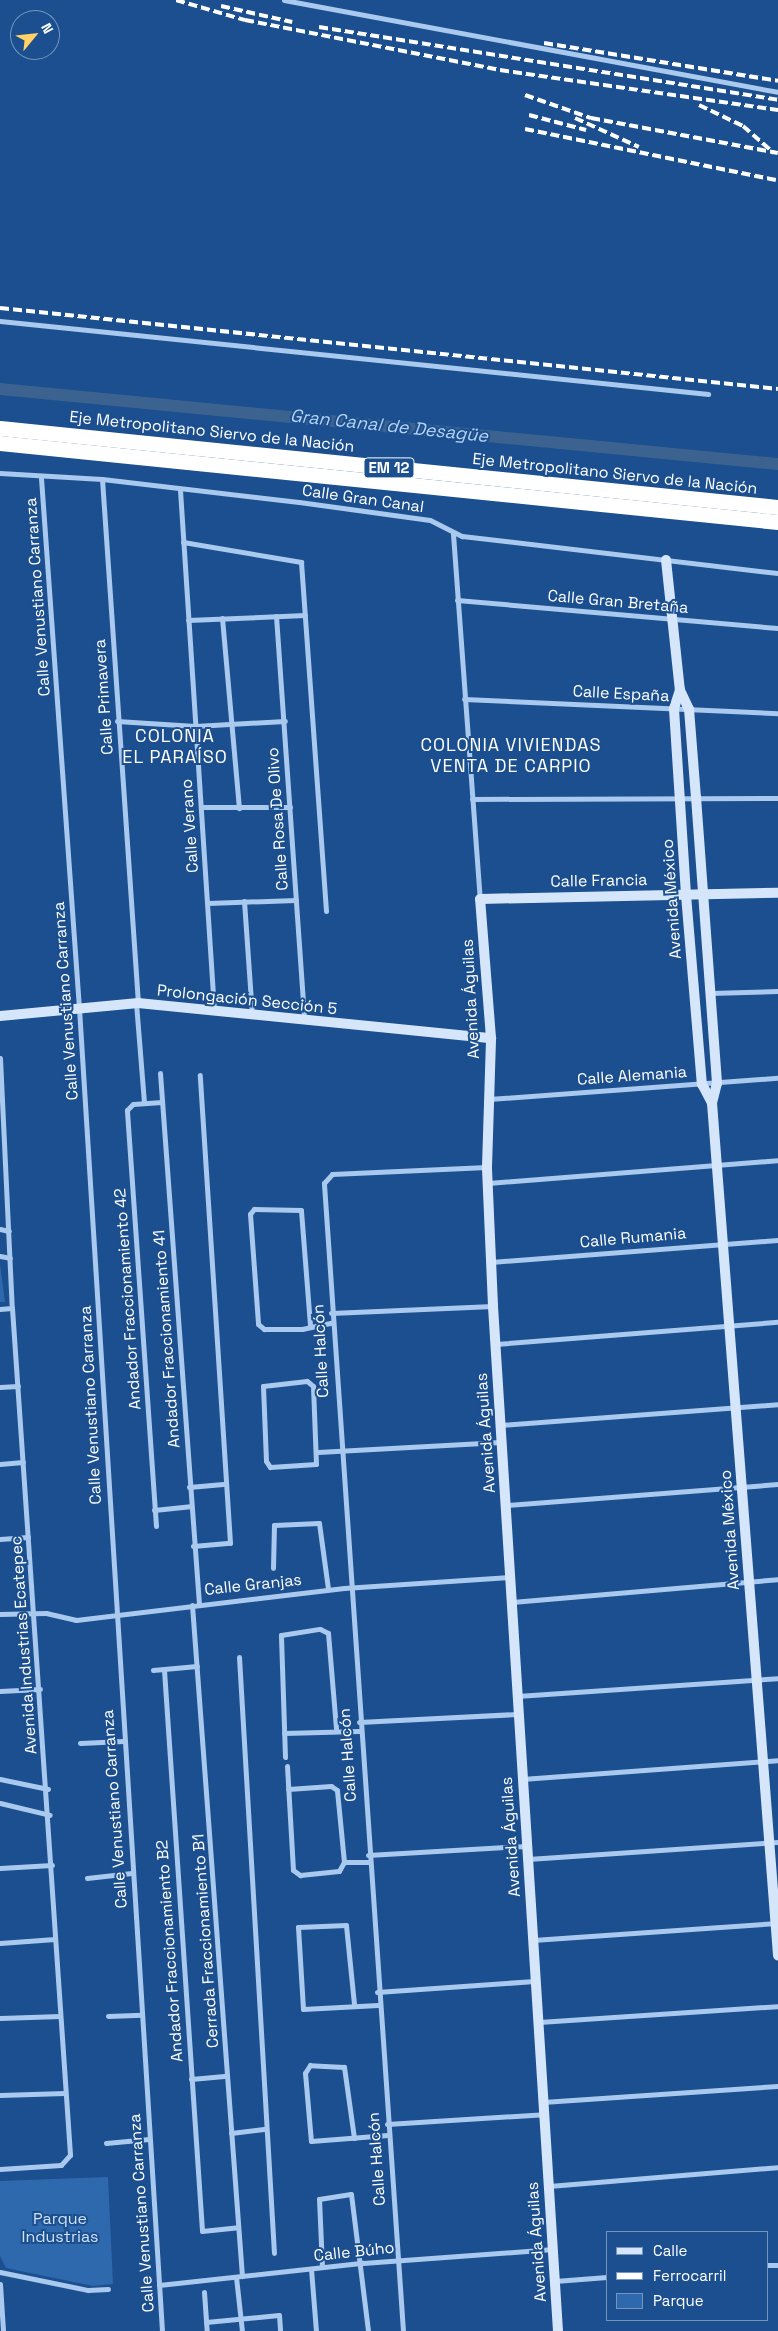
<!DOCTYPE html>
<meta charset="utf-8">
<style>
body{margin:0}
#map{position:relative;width:778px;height:2331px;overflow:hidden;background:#1b4f8f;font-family:"Space Grotesk",sans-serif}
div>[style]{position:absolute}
.green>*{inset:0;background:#2e69ad}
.canal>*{height:12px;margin:-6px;padding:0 6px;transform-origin:6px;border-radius:6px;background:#3c6290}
.street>*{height:5px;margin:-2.5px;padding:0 2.5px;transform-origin:2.5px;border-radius:2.5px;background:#a9c9ee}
.secondary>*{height:10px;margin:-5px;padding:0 5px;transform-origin:5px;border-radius:5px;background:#d6e6fa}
.highway>*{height:15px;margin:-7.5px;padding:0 7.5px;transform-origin:7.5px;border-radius:7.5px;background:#fff}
.rail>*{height:4px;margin-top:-2px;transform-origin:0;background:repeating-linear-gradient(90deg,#fff 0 9px,transparent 0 13px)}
span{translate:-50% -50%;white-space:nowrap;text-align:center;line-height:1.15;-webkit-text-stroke:4px #1b4f8f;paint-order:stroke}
.shield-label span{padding:1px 4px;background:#1b4f8f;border:1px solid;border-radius:4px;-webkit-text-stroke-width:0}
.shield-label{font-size:15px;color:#fff;font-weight:700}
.street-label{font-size:16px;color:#fff}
.park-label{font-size:16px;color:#cfe3fa}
.water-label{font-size:18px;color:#b5d3f5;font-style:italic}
.neighbourhood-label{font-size:18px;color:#fff;letter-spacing:1px}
.legend{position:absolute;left:606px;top:2231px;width:162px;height:90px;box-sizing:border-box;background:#1b4f8f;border:1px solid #7695bc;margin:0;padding:6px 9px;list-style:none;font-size:15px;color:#fff}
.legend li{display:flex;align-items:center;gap:10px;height:25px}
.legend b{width:25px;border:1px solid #7695bc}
.north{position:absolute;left:10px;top:10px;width:50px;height:50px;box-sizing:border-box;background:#1b4f8f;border:1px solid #7695bc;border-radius:50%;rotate:62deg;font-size:14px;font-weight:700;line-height:20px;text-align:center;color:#fff}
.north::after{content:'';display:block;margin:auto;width:18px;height:22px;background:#ffd166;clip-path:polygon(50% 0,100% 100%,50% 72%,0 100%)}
</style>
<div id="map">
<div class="green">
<i style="clip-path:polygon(0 1264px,5px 1302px,0 1302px)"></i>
<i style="clip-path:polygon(108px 2177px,113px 2284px,93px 2286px,6px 2268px,0 2256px,0 2181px)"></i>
</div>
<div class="canal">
<i style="left:0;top:389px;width:782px;rotate:5.51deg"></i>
</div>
<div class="street">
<i style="left:284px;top:0;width:502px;rotate:10.55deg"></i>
<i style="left:0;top:321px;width:712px;rotate:5.89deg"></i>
<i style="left:0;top:473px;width:102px;rotate:3.4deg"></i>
<i style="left:102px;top:479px;width:198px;rotate:6.7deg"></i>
<i style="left:299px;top:502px;width:132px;rotate:7.8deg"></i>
<i style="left:430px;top:520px;width:36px;rotate:27deg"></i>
<i style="left:462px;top:536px;width:318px;rotate:6.7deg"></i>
<i style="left:41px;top:478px;width:531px;rotate:85.9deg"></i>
<i style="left:79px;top:1008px;width:1326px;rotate:86.41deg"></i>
<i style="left:102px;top:479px;width:525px;rotate:86.07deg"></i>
<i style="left:180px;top:490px;width:521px;rotate:86.26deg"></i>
<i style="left:453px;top:534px;width:366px;rotate:85.8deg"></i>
<i style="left:183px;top:542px;width:120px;rotate:9.6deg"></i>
<i style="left:301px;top:562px;width:350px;rotate:85.9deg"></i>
<i style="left:457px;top:600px;width:322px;rotate:5deg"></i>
<i style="left:276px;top:616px;width:405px;rotate:86deg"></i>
<i style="left:222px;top:618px;width:191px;rotate:84.9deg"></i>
<i style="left:188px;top:620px;width:117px;rotate:-2.4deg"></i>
<i style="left:464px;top:699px;width:314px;rotate:2.6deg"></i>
<i style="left:117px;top:721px;width:78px;rotate:3.7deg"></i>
<i style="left:195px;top:726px;width:90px;rotate:-3.2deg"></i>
<i style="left:472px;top:799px;width:306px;rotate:-0.2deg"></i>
<i style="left:201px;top:807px;width:89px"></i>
<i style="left:244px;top:901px;width:114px;rotate:86deg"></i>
<i style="left:208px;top:903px;width:88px;rotate:-2deg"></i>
<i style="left:710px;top:993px;width:68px;rotate:-1.7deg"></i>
<i style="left:136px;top:1003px;width:99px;rotate:85.4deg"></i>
<i style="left:0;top:1058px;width:250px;rotate:87.3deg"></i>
<i style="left:12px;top:1308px;width:849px;rotate:86.08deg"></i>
<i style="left:70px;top:2155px;width:13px;rotate:132deg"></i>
<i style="left:61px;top:2165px;width:61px;rotate:176.2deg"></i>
<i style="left:160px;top:1073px;width:532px;rotate:85.8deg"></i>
<i style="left:489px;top:1099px;width:290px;rotate:-4.2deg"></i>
<i style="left:488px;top:1183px;width:291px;rotate:-4.5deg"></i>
<i style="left:0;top:1229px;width:9px;rotate:13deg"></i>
<i style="left:0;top:1256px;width:10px;rotate:11deg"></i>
<i style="left:491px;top:1262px;width:288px;rotate:-4.4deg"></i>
<i style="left:0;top:1309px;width:12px;rotate:-5deg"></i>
<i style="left:331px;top:1313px;width:162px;rotate:-2.5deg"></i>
<i style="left:310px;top:1325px;width:115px;rotate:-94.5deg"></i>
<i style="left:301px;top:1210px;width:47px;rotate:-178.8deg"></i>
<i style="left:254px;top:1209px;width:6px;rotate:129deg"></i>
<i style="left:250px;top:1214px;width:110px;rotate:85.8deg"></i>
<i style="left:258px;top:1324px;width:8px;rotate:40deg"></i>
<i style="left:264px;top:1329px;width:38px"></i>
<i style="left:302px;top:1329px;width:30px;rotate:-12deg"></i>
<i style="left:496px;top:1344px;width:283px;rotate:-4.5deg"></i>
<i style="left:307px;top:1381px;width:8px;rotate:40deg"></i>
<i style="left:313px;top:1386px;width:78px;rotate:87.8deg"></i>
<i style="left:316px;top:1464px;width:46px;rotate:176.3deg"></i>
<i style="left:270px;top:1467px;width:7px;rotate:-124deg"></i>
<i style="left:266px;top:1461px;width:75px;rotate:-92.3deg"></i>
<i style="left:263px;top:1386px;width:44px;rotate:-6.5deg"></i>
<i style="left:0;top:1387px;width:18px;rotate:-3deg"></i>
<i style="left:501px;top:1425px;width:278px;rotate:-4.3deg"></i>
<i style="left:318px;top:1452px;width:183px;rotate:-3.1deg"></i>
<i style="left:0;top:1464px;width:23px;rotate:-5deg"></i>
<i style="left:189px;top:1487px;width:37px;rotate:-5deg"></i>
<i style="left:506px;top:1505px;width:273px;rotate:-4.4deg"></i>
<i style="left:154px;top:1510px;width:36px;rotate:-6deg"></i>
<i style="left:156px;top:1526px;width:417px;rotate:-94deg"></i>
<i style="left:127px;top:1110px;width:8px;rotate:-45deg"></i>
<i style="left:133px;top:1104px;width:29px;rotate:-4deg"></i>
<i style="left:0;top:1539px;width:28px;rotate:-4deg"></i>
<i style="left:193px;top:1546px;width:37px;rotate:-5deg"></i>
<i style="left:230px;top:1543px;width:469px;rotate:-93.7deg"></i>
<i style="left:273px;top:1568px;width:43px;rotate:-88.7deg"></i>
<i style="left:274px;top:1525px;width:45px;rotate:-2.5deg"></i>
<i style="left:319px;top:1523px;width:67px;rotate:82.2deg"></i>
<i style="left:512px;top:1602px;width:267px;rotate:-4.9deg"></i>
<i style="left:192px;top:1605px;width:673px;rotate:85.74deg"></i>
<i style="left:0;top:1614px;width:46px;rotate:-1.2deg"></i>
<i style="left:46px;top:1613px;width:31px;rotate:13deg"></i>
<i style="left:76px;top:1620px;width:270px;rotate:-6.8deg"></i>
<i style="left:344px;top:1588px;width:166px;rotate:-3.8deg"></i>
<i style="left:239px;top:1657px;width:597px;rotate:86.64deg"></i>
<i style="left:153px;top:1670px;width:44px;rotate:-5.2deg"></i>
<i style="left:164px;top:1670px;width:562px;rotate:86.12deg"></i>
<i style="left:202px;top:2231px;width:36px;rotate:-6deg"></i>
<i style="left:0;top:1691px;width:40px;rotate:-2.9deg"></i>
<i style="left:517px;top:1696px;width:262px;rotate:-3.9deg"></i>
<i style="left:359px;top:1722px;width:159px;rotate:-2.9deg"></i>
<i style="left:284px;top:1733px;width:75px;rotate:-1.5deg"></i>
<i style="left:80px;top:1743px;width:43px;rotate:-2.7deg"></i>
<i style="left:285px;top:1757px;width:122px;rotate:-91.9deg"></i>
<i style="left:281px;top:1635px;width:39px;rotate:-9deg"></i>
<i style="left:320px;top:1629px;width:9px;rotate:27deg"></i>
<i style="left:328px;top:1633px;width:96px;rotate:85.2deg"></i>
<i style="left:287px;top:1766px;width:104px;rotate:86.7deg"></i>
<i style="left:293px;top:1870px;width:9px;rotate:36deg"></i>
<i style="left:300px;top:1875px;width:39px;rotate:-6deg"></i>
<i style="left:339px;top:1871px;width:10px;rotate:-61deg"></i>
<i style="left:344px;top:1862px;width:72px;rotate:-95.6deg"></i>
<i style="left:337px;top:1790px;width:7px;rotate:-146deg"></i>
<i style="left:331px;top:1786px;width:43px;rotate:176deg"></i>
<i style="left:0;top:1779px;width:49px;rotate:11.8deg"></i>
<i style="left:522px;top:1779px;width:257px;rotate:-4.2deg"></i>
<i style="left:0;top:1803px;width:51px;rotate:13.5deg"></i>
<i style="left:368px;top:1855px;width:158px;rotate:-3.3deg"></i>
<i style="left:528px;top:1859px;width:251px;rotate:-3.9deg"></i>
<i style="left:344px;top:1862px;width:24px"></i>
<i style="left:0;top:1868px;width:52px;rotate:-3.3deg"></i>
<i style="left:87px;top:1878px;width:45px;rotate:-6.3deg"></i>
<i style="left:533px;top:1940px;width:246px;rotate:-4deg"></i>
<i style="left:0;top:1943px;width:55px;rotate:-4.2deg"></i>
<i style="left:377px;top:1992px;width:158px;rotate:-4deg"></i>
<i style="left:354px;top:2004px;width:79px;rotate:-95.8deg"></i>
<i style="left:346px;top:1925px;width:48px;rotate:177.6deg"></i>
<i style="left:298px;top:1927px;width:82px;rotate:86.5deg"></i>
<i style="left:303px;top:2009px;width:75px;rotate:-3.1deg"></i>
<i style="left:108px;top:2016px;width:34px;rotate:-2deg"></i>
<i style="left:0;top:2018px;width:60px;rotate:-1.9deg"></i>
<i style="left:539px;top:2022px;width:240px;rotate:-3.8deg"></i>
<i style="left:191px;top:2079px;width:36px;rotate:-5deg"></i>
<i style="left:0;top:2095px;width:65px;rotate:-1.8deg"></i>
<i style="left:543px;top:2102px;width:236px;rotate:-3.9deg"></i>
<i style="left:387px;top:2124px;width:157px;rotate:-3.6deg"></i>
<i style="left:231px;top:2133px;width:35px;rotate:-7deg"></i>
<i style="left:354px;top:2138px;width:72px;rotate:-98deg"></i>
<i style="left:344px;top:2067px;width:34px;rotate:-177deg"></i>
<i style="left:310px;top:2065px;width:9px;rotate:122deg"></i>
<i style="left:305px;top:2073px;width:68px;rotate:85deg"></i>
<i style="left:311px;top:2141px;width:77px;rotate:-4.5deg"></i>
<i style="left:106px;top:2143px;width:43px;rotate:-5.3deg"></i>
<i style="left:549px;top:2186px;width:230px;rotate:-4.7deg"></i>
<i style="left:767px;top:2265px;width:11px"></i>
<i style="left:322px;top:2267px;width:68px;rotate:-92.5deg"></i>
<i style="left:319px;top:2199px;width:32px;rotate:-9deg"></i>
<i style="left:351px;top:2194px;width:138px;rotate:82.9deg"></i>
<i style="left:311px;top:2269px;width:62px;rotate:85.4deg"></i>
<i style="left:0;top:2272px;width:90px;rotate:11.6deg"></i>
<i style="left:88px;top:2290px;width:20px;rotate:-3deg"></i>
<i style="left:236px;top:2277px;width:54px;rotate:83.7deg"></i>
<i style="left:555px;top:2281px;width:52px;rotate:-4.4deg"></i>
<i style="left:0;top:2284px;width:47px;rotate:86.3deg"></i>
<i style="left:159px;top:2285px;width:205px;rotate:-6.2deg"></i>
<i style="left:363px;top:2263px;width:191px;rotate:-4.2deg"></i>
<i style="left:204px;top:2292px;width:39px;rotate:86deg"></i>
<i style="left:206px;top:2322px;width:73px;rotate:-5.5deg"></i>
<i style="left:279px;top:2315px;width:16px;rotate:86deg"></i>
<i style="left:403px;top:2331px;width:1151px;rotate:-93.94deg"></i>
<i style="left:324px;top:1183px;width:12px;rotate:-48deg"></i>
<i style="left:332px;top:1174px;width:155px;rotate:-2.6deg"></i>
</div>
<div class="secondary">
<i style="left:666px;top:560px;width:131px;rotate:83.9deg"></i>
<i style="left:680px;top:690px;width:21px;rotate:65deg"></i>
<i style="left:689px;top:709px;width:88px;rotate:85.5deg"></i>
<i style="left:696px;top:797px;width:287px;rotate:85.8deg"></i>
<i style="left:717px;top:1083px;width:21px;rotate:104deg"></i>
<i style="left:712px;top:1103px;width:855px;rotate:85.57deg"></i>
<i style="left:680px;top:690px;width:20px;rotate:108deg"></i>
<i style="left:674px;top:709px;width:186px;rotate:86.3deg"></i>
<i style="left:686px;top:895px;width:190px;rotate:85.2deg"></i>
<i style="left:702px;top:1084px;width:21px;rotate:62deg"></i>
<i style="left:0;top:1016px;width:139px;rotate:-5.4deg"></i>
<i style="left:138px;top:1003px;width:355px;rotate:5.7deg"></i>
<i style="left:558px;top:2331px;width:1027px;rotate:-93.63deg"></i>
<i style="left:493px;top:1306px;width:139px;rotate:-92.5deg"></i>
<i style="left:487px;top:1167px;width:129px;rotate:-88.2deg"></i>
<i style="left:491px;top:1038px;width:139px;rotate:-94.5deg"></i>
<i style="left:480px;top:899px;width:298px;rotate:-1.2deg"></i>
</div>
<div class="highway">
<i style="left:0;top:428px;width:782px;rotate:5.8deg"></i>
<i style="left:0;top:443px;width:782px;rotate:5.8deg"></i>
</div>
<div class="rail">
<i style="left:176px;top:0;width:72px;rotate:16.2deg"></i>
<i style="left:245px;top:20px;width:260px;rotate:11.1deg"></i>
<i style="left:500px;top:70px;width:281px;rotate:8.2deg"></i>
<i style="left:221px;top:6px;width:73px;rotate:12.7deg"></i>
<i style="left:319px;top:27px;width:465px;rotate:9deg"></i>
<i style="left:544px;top:43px;width:237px;rotate:9.2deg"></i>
<i style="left:525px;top:95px;width:70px;rotate:19.2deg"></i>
<i style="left:591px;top:118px;width:190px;rotate:10.6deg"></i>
<i style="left:699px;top:105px;width:49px;rotate:25.5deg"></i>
<i style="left:743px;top:126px;width:41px;rotate:41.1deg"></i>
<i style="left:529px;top:115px;width:59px;rotate:14.7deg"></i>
<i style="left:575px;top:118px;width:70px;rotate:24.4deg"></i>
<i style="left:525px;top:129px;width:256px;rotate:11.5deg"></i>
<i style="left:0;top:308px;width:782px;rotate:5.94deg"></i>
</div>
<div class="shield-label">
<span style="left:389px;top:468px">EM 12</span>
</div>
<div class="street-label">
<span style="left:212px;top:432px;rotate:6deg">Eje Metropolitano Siervo de la Nación</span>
<span style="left:615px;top:474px;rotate:6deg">Eje Metropolitano Siervo de la Nación</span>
<span style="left:363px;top:499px;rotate:8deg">Calle Gran Canal</span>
<span style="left:38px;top:597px;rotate:-94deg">Calle Venustiano Carranza</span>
<span style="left:618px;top:602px;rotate:5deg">Calle Gran Bretaña</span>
<span style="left:621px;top:694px;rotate:3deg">Calle España</span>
<span style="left:104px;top:697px;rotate:-94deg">Calle Primavera</span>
<span style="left:278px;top:819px;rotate:-94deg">Calle Rosa De Olivo</span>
<span style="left:190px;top:826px;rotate:-94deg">Calle Verano</span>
<span style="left:599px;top:881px;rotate:-1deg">Calle Francia</span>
<span style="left:672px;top:899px;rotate:-94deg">Avenida México</span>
<span style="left:471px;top:999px;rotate:-93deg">Avenida Águilas</span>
<span style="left:247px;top:1000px;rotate:6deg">Prolongación Sección 5</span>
<span style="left:66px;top:1001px;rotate:-94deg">Calle Venustiano Carranza</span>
<span style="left:632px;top:1076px;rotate:-4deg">Calle Alemania</span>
<span style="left:633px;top:1238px;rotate:-5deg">Calle Rumania</span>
<span style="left:128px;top:1299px;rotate:-94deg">Andador Fraccionamiento 42</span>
<span style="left:167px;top:1339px;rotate:-94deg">Andador Fraccionamiento 41</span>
<span style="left:321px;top:1351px;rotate:-93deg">Calle Halcón</span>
<span style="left:91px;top:1405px;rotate:-93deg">Calle Venustiano Carranza</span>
<span style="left:486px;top:1433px;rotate:-94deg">Avenida Águilas</span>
<span style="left:730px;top:1530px;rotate:-94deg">Avenida México</span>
<span style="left:253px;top:1585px;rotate:-6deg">Calle Granjas</span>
<span style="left:24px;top:1645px;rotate:-94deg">Avenida Industrias Ecatepec</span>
<span style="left:348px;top:1755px;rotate:-94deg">Calle Halcón</span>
<span style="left:115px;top:1809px;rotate:-94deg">Calle Venustiano Carranza</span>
<span style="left:511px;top:1837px;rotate:-94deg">Avenida Águilas</span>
<span style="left:206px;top:1941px;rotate:-94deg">Cerrada Fraccionamiento B1</span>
<span style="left:170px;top:1951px;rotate:-94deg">Andador Fraccionamiento B2</span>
<span style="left:377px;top:2159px;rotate:-94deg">Calle Halcón</span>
<span style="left:142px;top:2213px;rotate:-94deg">Calle Venustiano Carranza</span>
<span style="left:537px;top:2242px;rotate:-94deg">Avenida Águilas</span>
<span style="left:354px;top:2252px;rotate:-6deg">Calle Búho</span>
</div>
<div class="park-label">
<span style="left:60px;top:2228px">Parque<br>Industrias</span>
</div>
<div class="water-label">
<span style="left:389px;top:426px;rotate:6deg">Gran Canal de Desagüe</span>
</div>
<div class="neighbourhood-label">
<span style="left:175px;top:747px">COLONIA<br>EL PARAÍSO</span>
<span style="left:511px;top:756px">COLONIA VIVIENDAS<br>VENTA DE CARPIO</span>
</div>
<ul class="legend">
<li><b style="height:6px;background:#d6e6fa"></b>Calle</li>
<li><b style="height:6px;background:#fff"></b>Ferrocarril</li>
<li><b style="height:14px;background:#2e69ad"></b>Parque</li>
</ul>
<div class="north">N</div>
</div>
